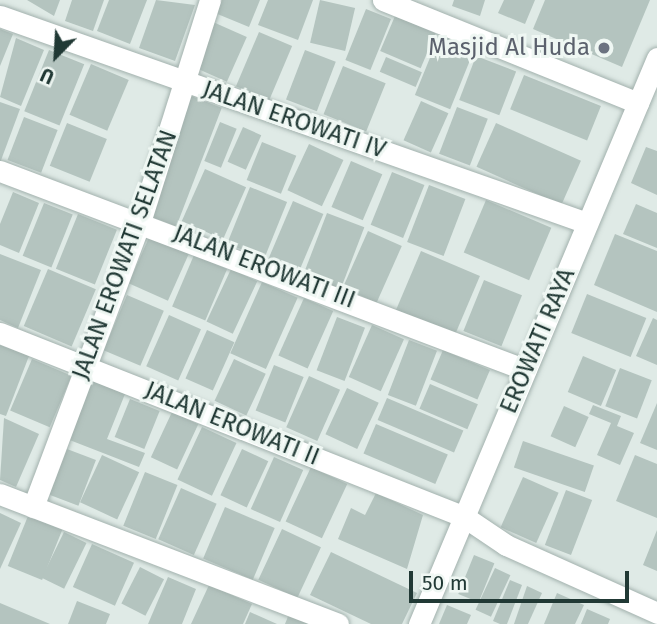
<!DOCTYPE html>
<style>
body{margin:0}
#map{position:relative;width:657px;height:624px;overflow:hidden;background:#dfeae6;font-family:"Fira Sans",sans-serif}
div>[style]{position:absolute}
.building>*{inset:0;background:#b4c4bf;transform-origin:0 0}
.roads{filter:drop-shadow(0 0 2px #a2b1ad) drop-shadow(0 0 2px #a2b1ad)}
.street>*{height:21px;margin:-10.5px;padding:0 10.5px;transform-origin:10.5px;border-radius:10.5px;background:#fff}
.dots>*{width:19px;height:19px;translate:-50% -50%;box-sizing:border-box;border:4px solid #eff7f3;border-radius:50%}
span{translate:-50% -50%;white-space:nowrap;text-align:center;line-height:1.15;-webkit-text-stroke:6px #eff7f3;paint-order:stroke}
.worship-label{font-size:24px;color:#5b616d}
.right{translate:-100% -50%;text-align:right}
.street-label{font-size:24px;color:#213935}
.north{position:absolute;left:21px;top:21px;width:70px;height:70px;-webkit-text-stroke:5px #eff7f3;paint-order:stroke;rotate:204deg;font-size:19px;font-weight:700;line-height:28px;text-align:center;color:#213935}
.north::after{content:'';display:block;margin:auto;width:24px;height:32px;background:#213935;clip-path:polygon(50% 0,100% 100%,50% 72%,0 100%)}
.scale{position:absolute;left:409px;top:571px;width:220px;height:32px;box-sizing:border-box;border:4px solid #213935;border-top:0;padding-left:9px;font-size:21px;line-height:24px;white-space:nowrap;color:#213935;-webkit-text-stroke:5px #eff7f3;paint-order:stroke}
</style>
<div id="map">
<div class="building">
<i style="clip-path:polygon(27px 0,60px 0,54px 16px)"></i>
<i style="clip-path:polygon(72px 0,104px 0,93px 31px,65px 21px)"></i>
<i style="clip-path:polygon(109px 0,147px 0,130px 44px,97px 31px)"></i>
<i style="clip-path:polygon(156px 0,195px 5px,175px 61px,139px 48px)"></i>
<i style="clip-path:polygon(221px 0,260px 0,249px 27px,215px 13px)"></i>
<i style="clip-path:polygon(268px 0,313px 0,298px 40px,258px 25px)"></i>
<i style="left:320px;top:0;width:36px;height:44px;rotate:13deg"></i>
<i style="clip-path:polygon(454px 0,485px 0,480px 16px,452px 6px)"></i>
<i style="clip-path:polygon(504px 0,535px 0,525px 24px,498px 13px)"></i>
<i style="clip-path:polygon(545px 0,650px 0,622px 67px,533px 29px)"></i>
<i style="left:366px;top:9px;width:27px;height:55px;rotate:22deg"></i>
<i style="left:395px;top:16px;width:44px;height:38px;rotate:23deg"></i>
<i style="left:213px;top:22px;width:37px;height:49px;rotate:24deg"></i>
<i style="clip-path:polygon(0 29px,13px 34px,0 66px)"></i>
<i style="left:259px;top:32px;width:36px;height:59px;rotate:23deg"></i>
<i style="left:440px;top:33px;width:38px;height:67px;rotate:22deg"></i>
<i style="clip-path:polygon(16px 38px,44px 50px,21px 106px,0 97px)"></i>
<i style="left:49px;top:50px;width:38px;height:66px;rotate:22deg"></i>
<i style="left:305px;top:50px;width:33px;height:53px;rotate:21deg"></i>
<i style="left:476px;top:56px;width:43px;height:47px;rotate:21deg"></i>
<i style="left:386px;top:57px;width:39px;height:16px;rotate:23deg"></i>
<i style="left:91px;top:64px;width:41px;height:55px;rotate:23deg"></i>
<i style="left:343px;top:66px;width:46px;height:52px;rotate:22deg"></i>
<i style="left:524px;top:75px;width:83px;height:37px;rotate:22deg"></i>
<i style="left:191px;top:96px;width:33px;height:127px;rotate:21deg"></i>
<i style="left:421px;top:101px;width:30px;height:43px;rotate:24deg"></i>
<i style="clip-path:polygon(0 102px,20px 109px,0 163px)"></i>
<i style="left:457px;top:107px;width:33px;height:50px;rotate:21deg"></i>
<i style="left:24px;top:117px;width:36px;height:46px;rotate:21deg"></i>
<i style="left:220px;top:122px;width:18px;height:42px;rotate:22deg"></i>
<i style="left:67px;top:123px;width:43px;height:46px;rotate:22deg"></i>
<i style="left:496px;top:123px;width:93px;height:48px;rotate:24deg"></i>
<i style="left:243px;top:127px;width:20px;height:38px;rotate:24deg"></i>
<i style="left:262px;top:142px;width:37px;height:41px;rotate:22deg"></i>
<i style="left:309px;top:144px;width:38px;height:51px;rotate:25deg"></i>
<i style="clip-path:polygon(646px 147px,657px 151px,657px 195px,631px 183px)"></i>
<i style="left:351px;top:161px;width:34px;height:50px;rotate:23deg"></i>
<i style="left:205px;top:169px;width:45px;height:57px;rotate:24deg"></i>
<i style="left:392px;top:172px;width:35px;height:57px;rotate:22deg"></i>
<i style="left:429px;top:185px;width:39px;height:61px;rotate:21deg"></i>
<i style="left:250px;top:187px;width:40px;height:61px;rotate:22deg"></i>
<i style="clip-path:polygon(13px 192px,39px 203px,19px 253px,0 245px,0 224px)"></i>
<i style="left:486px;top:200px;width:71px;height:57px;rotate:23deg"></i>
<i style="left:293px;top:201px;width:33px;height:63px;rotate:23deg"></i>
<i style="left:44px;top:203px;width:31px;height:57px;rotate:22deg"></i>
<i style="clip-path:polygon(636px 204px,657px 213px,657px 248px,623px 234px)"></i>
<i style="left:327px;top:213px;width:40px;height:66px;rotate:21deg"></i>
<i style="left:78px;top:214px;width:42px;height:59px;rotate:22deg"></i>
<i style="left:368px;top:231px;width:37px;height:62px;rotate:24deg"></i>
<i style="left:151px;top:233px;width:43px;height:55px;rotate:24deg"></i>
<i style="clip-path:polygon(615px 234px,657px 251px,657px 312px,594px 285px)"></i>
<i style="left:421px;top:251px;width:64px;height:67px;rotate:23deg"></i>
<i style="clip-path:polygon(0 254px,41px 270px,18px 328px,0 320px)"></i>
<i style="left:194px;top:255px;width:36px;height:56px;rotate:23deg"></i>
<i style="left:48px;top:269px;width:52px;height:62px;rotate:23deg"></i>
<i style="left:231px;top:269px;width:29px;height:58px;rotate:25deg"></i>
<i style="left:484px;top:280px;width:41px;height:55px;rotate:22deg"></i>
<i style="left:262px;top:282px;width:39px;height:78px;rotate:24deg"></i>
<i style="left:587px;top:294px;width:64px;height:42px;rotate:22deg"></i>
<i style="left:127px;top:295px;width:40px;height:60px;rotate:23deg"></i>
<i style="left:304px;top:298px;width:32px;height:63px;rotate:24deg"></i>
<i style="left:169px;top:315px;width:35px;height:56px;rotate:24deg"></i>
<i style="left:337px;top:317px;width:30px;height:57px;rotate:21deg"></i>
<i style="clip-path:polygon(653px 318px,657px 320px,657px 365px,636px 356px)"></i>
<i style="left:372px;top:325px;width:35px;height:57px;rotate:24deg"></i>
<i style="left:207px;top:330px;width:30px;height:53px;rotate:24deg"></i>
<i style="left:409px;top:340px;width:30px;height:59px;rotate:21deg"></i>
<i style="clip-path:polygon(0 345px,29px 356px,6px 416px,0 414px)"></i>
<i style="left:443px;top:350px;width:51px;height:32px;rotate:23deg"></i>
<i style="left:583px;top:356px;width:36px;height:39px;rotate:23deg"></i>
<i style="left:32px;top:359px;width:43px;height:56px;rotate:23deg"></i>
<i style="left:234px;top:359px;width:35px;height:46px;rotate:25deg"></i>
<i style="left:274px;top:365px;width:32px;height:49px;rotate:22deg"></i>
<i style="left:620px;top:368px;width:34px;height:41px;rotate:21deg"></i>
<i style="left:309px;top:376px;width:34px;height:56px;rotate:24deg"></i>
<i style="clip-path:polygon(88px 379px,125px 394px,107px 439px,145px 453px,139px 467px,67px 439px)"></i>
<i style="left:430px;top:384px;width:52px;height:27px;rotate:23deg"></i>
<i style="left:347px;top:388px;width:35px;height:51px;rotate:25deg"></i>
<i style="left:387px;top:398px;width:83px;height:24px;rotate:23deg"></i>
<i style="left:130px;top:399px;width:32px;height:41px;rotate:22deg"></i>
<i style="clip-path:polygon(657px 403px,657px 450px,640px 443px)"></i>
<i style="clip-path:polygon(593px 405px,621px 416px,617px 426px,634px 433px,620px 465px,597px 455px,611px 423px,589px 414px)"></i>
<i style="left:564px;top:406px;width:27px;height:33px;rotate:24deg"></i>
<i style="left:172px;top:412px;width:29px;height:50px;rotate:25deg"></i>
<i style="clip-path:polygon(4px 418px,39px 434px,16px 487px,0 480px)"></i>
<i style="left:376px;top:424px;width:78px;height:32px;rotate:23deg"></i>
<i style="left:202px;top:427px;width:38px;height:58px;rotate:25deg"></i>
<i style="left:523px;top:441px;width:75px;height:28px;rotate:19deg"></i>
<i style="left:67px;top:449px;width:31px;height:49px;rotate:21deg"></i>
<i style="left:242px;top:449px;width:29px;height:51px;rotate:25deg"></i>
<i style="left:102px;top:455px;width:41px;height:52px;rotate:25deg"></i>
<i style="clip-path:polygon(635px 455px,657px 464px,657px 518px,616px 501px)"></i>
<i style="left:274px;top:457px;width:32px;height:57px;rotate:24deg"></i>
<i style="left:311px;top:467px;width:40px;height:60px;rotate:25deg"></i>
<i style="left:145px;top:472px;width:35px;height:58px;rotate:22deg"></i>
<i style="left:523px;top:477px;width:39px;height:55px;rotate:24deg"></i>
<i style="left:181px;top:488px;width:39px;height:56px;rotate:24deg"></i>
<i style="left:566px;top:490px;width:28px;height:59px;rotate:21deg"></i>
<i style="clip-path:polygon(376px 493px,423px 515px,407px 569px,338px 539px,351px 508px,365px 515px)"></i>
<i style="left:225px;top:507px;width:54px;height:56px;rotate:23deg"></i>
<i style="clip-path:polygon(0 513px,21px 523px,0 569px)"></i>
<i style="left:28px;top:516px;width:37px;height:54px;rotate:22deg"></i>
<i style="left:282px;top:529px;width:43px;height:56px;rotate:25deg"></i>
<i style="clip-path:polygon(657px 530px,657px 571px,643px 565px)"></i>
<i style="left:64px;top:532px;width:25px;height:51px;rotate:26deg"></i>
<i style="left:92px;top:544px;width:46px;height:47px;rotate:24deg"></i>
<i style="clip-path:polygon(331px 552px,417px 593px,402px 624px,371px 624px,310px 595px)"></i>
<i style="left:474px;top:555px;width:22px;height:42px;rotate:22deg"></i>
<i style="left:140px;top:567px;width:27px;height:41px;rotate:27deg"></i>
<i style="left:495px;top:568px;width:17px;height:46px;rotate:25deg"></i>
<i style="clip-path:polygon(168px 577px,196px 589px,182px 624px,148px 624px)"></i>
<i style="clip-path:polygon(510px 580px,522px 585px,507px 624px,500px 624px,493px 621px)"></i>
<i style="clip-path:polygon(209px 585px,252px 604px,243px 624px,191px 624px)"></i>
<i style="clip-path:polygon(527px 586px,542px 593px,528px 624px,514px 624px)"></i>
<i style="clip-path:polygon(557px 593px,584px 605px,575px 624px,544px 624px)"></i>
<i style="clip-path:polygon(77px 601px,110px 614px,106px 624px,68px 624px)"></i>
<i style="clip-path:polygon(0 603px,50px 624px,0 624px)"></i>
<i style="clip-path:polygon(447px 605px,471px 615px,467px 624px,439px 624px)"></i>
<i style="clip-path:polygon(291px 609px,314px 624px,285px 624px)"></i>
<i style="clip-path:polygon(587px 609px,610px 619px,608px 624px,581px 624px)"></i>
<i style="clip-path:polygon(250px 612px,277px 624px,245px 624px)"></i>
</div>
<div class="roads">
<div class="street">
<i style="left:383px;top:0;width:275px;rotate:22deg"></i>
<i style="left:0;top:16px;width:622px;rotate:19.42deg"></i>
<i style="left:0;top:171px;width:562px;rotate:20.72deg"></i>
<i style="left:0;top:333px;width:498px;rotate:21.6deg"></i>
<i style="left:463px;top:516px;width:52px;rotate:34deg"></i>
<i style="left:506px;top:545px;width:166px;rotate:24.2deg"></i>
<i style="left:0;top:494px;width:362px;rotate:21deg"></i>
<i style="left:33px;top:507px;width:308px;rotate:-69.4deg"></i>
<i style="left:141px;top:219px;width:230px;rotate:-72.5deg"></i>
<i style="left:419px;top:624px;width:614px;rotate:-67.19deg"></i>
</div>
</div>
<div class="dots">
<i style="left:604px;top:48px;background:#6b7280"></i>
</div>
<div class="worship-label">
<span class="right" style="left:590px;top:48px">Masjid Al Huda</span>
</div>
<div class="street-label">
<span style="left:294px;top:120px;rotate:19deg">JALAN EROWATI IV</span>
<span style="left:125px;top:255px;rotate:-70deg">JALAN EROWATI SELATAN</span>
<span style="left:264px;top:267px;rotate:21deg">JALAN EROWATI III</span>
<span style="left:538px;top:341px;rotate:-67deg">EROWATI RAYA</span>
<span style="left:232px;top:424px;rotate:22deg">JALAN EROWATI II</span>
</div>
<div class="north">U</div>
<div class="scale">50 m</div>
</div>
